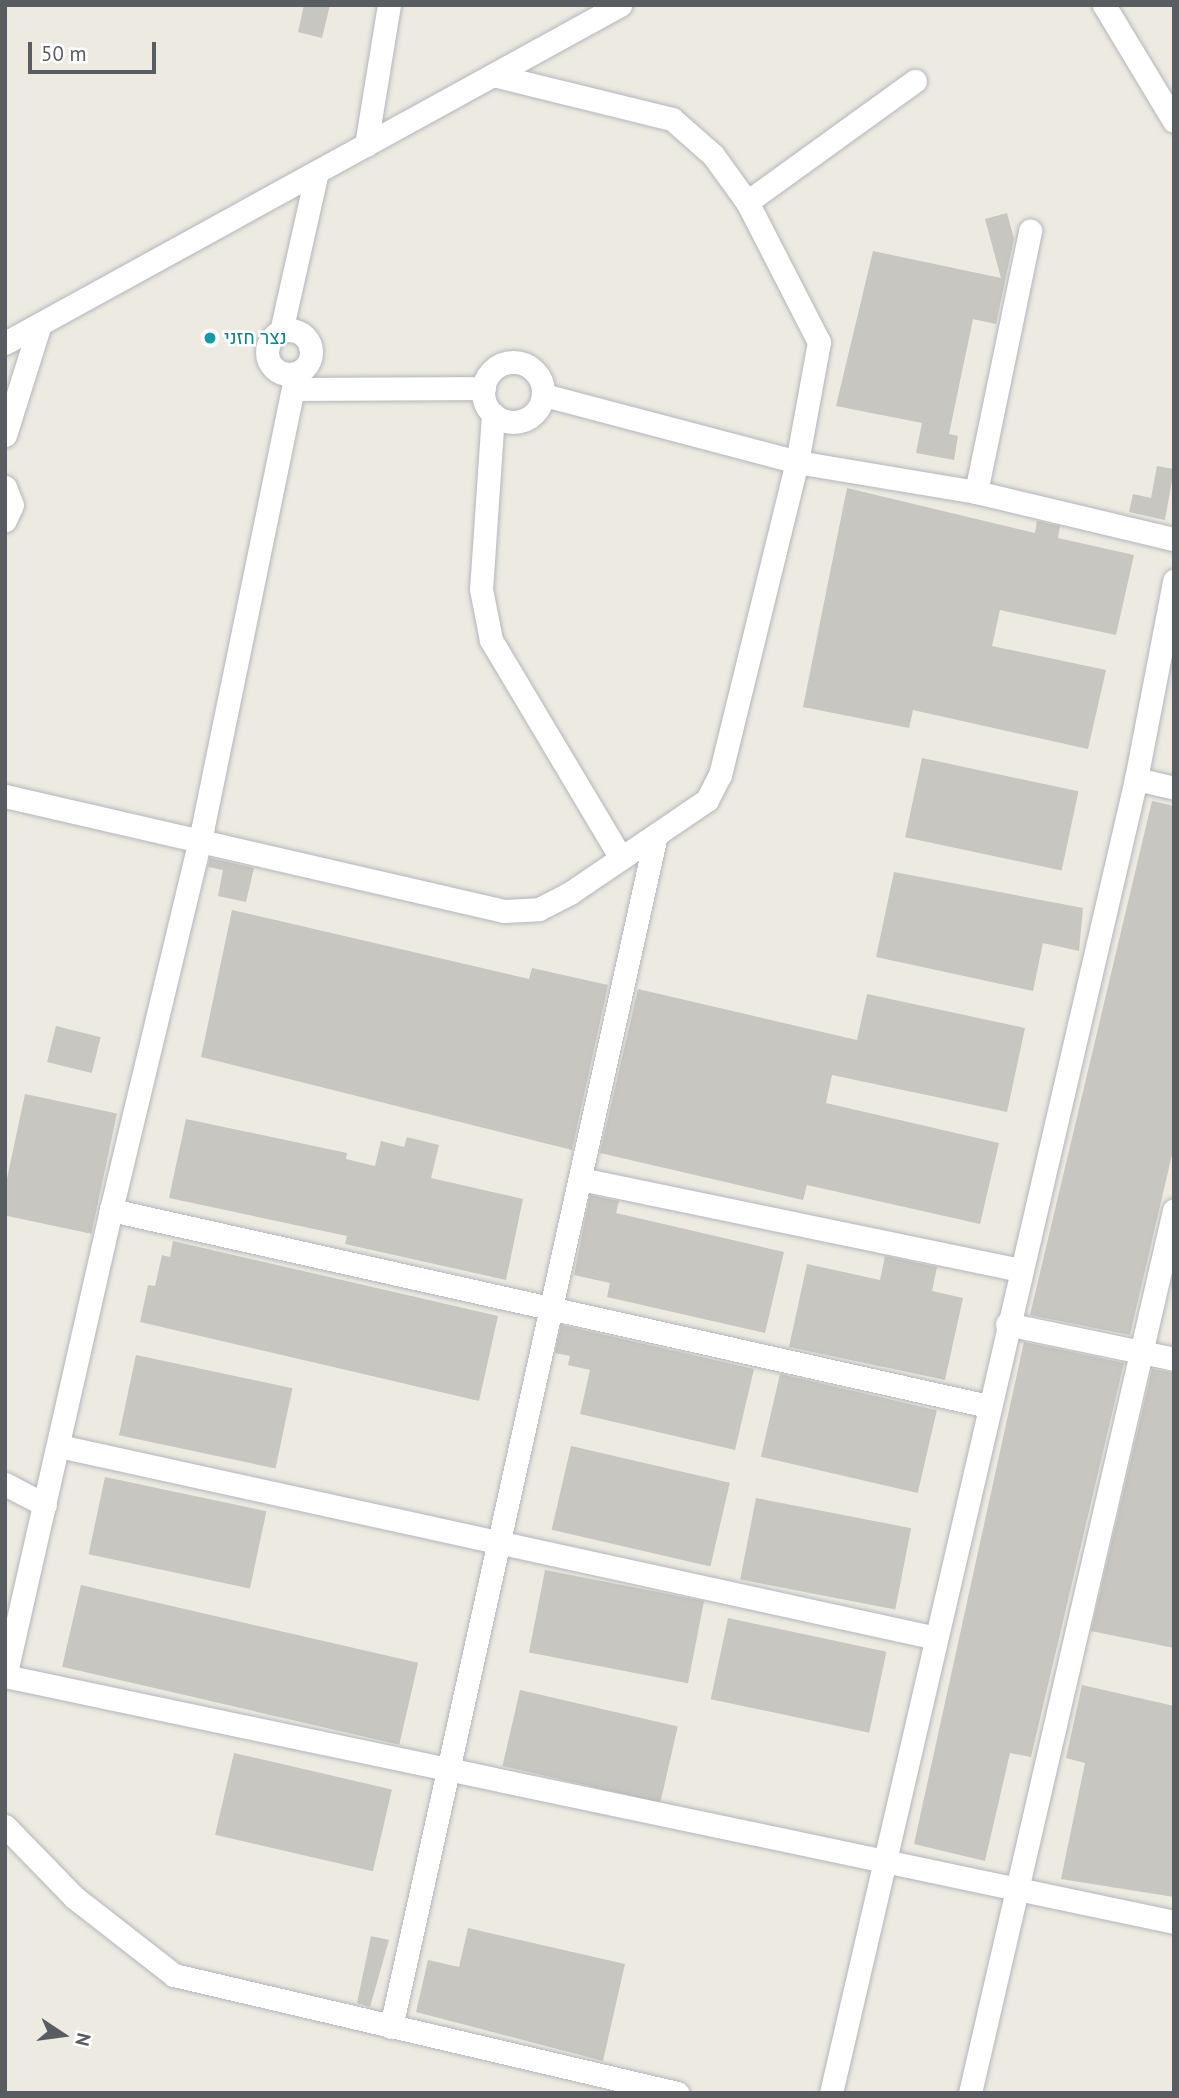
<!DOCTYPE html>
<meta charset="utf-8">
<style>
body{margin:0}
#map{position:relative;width:1179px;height:2098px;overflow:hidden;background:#eceae1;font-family:"PT Sans",Heebo,sans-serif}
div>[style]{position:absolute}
.building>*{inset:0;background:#c8c6c0;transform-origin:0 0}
.roads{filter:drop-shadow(0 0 2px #b3b6bb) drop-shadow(0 0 2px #b3b6bb)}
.minor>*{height:23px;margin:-11.5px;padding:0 11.5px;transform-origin:11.5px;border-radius:11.5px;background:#fff}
.minor>.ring{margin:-11.5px;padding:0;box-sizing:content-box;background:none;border:23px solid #fff;border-radius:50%}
.dots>*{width:19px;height:19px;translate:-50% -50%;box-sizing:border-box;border:4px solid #fff;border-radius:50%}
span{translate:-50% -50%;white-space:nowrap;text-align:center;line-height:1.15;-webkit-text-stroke:5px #fff;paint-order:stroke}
.culture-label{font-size:19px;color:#0d838f}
.left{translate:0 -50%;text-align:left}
.frame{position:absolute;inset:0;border:7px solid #595c61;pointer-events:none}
.north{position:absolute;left:28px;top:2000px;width:70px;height:70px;-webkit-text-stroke:5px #fff;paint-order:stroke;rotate:103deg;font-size:19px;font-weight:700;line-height:28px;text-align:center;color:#595c61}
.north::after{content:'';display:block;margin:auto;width:24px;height:32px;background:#595c61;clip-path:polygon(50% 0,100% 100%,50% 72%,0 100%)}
.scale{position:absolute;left:28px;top:42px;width:128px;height:32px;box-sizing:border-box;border:4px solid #595c61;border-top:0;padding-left:9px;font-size:21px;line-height:24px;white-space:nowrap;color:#595c61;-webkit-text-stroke:5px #fff;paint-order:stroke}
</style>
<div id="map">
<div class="building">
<i style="clip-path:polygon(304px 5px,330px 5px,322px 38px,298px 32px)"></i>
<i style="clip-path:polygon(1007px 213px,1014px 239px,996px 324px,973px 319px,949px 434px,958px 436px,954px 460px,916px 453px,922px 423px,836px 406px,873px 251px,1001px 278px,985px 219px)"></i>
<i style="clip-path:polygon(1157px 466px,1174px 469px,1165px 520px,1129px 512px,1133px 494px,1151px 498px)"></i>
<i style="clip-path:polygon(847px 488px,1035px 533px,1037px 521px,1060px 526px,1058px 538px,1134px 555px,1116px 635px,1000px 610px,992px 646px,1106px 670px,1088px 749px,913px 710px,909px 728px,803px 707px)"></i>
<i style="left:922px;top:758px;width:160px;height:81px;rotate:12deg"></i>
<i style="clip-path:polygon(1152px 801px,1174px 806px,1174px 1146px,1130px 1335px,1030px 1315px)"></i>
<i style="clip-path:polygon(210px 858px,254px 868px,246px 902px,218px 896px,223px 870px,208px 867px)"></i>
<i style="clip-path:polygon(894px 872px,1083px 908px,1079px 951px,1043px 943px,1033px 991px,876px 957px)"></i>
<i style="clip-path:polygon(232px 910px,529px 979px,532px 968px,608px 985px,572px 1150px,201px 1057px)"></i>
<i style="clip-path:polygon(638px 989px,857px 1040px,867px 994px,1025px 1028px,1007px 1112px,832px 1075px,826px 1103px,999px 1143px,980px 1224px,807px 1185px,803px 1200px,600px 1153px)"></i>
<i style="left:56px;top:1026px;width:46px;height:37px;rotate:14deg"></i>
<i style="left:25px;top:1094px;width:94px;height:123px;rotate:12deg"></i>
<i style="clip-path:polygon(186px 1119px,347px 1153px,346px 1159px,375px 1166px,381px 1141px,404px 1147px,407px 1137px,439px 1145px,431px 1178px,523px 1199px,506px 1280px,345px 1244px,347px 1236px,169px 1198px)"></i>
<i style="clip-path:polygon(590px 1195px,619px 1201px,616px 1213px,784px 1252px,765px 1333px,607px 1297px,610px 1283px,574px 1275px)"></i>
<i style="clip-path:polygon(173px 1241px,498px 1316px,479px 1401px,140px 1322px,148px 1285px,155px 1286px,162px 1255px,170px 1257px)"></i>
<i style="clip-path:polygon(885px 1256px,937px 1267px,932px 1291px,963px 1298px,945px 1380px,789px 1347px,807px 1264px,880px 1280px)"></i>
<i style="clip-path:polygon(561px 1325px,754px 1369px,735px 1450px,580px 1414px,590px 1370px,568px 1365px,570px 1356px,555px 1353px)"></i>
<i style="clip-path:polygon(1024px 1342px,1124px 1363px,1031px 1757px,1010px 1753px,985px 1861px,914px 1844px)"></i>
<i style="left:136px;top:1355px;width:160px;height:82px;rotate:12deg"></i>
<i style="clip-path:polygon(1152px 1369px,1174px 1373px,1174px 1648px,1091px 1631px)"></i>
<i style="left:780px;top:1374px;width:161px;height:85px;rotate:13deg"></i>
<i style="left:571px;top:1446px;width:163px;height:86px;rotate:13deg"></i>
<i style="left:105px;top:1477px;width:165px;height:79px;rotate:12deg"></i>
<i style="left:756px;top:1498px;width:158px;height:83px;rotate:11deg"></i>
<i style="left:545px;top:1570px;width:162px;height:84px;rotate:11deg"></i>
<i style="left:81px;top:1585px;width:346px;height:84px;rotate:13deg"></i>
<i style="left:728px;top:1618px;width:162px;height:83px;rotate:12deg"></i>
<i style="clip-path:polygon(1082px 1685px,1174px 1706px,1174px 1897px,1061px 1879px,1085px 1763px,1066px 1758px)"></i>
<i style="left:520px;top:1690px;width:162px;height:78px;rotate:13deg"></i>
<i style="left:234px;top:1753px;width:162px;height:84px;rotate:13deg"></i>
<i style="clip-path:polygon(468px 1928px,625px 1964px,603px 2061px,416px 2012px,428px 1960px,459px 1967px)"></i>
<i style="clip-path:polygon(371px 1936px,389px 1940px,370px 2007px,357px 2003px)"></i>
</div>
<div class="roads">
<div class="minor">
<i style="left:1104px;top:5px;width:135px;rotate:58.9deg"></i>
<i style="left:366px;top:145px;width:142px;rotate:-80.7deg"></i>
<i style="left:747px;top:202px;width:207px;rotate:-35.8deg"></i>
<i style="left:282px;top:327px;width:159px;rotate:-77.3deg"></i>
<i class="ring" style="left:267px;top:330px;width:21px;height:21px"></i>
<i style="left:5px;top:343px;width:702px;rotate:-28.79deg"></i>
<i class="ring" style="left:483px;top:362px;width:37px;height:37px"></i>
<i style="left:297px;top:389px;width:187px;rotate:-0.3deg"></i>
<i style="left:544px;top:395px;width:262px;rotate:14.8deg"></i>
<i style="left:797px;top:462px;width:181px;rotate:9.5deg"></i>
<i style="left:976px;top:492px;width:204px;rotate:13.4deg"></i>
<i style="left:493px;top:414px;width:175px;rotate:93.9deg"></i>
<i style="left:481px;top:589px;width:52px;rotate:78.9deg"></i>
<i style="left:491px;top:640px;width:254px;rotate:59.2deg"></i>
<i style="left:5px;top:435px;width:116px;rotate:-72.5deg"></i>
<i style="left:5px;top:487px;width:19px;rotate:69deg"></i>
<i style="left:12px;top:505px;width:17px;rotate:115deg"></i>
<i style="left:976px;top:492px;width:267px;rotate:-78.3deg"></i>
<i style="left:1136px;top:779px;width:39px;rotate:13deg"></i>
<i style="left:5px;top:796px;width:512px;rotate:12.98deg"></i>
<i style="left:504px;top:911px;width:35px;rotate:-3deg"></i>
<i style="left:539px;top:909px;width:35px;rotate:-27deg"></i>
<i style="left:570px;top:893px;width:166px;rotate:-34.2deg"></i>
<i style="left:707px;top:800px;width:28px;rotate:-63deg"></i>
<i style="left:720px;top:775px;width:322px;rotate:-76.2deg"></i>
<i style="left:797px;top:462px;width:122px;rotate:-79.6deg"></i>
<i style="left:819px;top:342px;width:157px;rotate:-117.2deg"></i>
<i style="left:747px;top:202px;width:58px;rotate:-125.9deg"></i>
<i style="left:713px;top:155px;width:55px;rotate:-138.7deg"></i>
<i style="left:672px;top:119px;width:184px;rotate:-166.2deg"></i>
<i style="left:581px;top:1179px;width:447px;rotate:11.7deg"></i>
<i style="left:111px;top:1210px;width:390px;rotate:-76.5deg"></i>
<i style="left:202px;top:831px;width:463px;rotate:-78.4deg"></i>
<i style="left:1007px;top:1324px;width:171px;rotate:11.8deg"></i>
<i style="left:988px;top:1406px;width:899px;rotate:-167.4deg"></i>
<i style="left:111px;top:1210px;width:478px;rotate:102.8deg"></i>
<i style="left:5px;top:1676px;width:1195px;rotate:11.88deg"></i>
<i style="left:59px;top:1446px;width:898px;rotate:12.35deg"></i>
<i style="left:5px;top:1484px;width:45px;rotate:27.7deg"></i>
<i style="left:5px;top:1826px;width:100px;rotate:45.8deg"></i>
<i style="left:75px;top:1898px;width:125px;rotate:37.9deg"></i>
<i style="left:174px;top:1975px;width:517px;rotate:13.2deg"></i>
<i style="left:391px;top:2027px;width:1217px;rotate:-77.47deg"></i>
<i style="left:831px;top:2093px;width:1349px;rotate:-76.93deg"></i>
<i style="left:1136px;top:779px;width:202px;rotate:-79.1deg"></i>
<i style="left:970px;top:2093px;width:906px;rotate:-76.99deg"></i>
</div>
</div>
<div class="dots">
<i style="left:210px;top:338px;background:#0f9aa8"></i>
</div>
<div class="culture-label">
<span class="left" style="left:224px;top:338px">נצר חזני</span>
</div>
<div class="frame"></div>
<div class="north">N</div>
<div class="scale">50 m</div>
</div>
